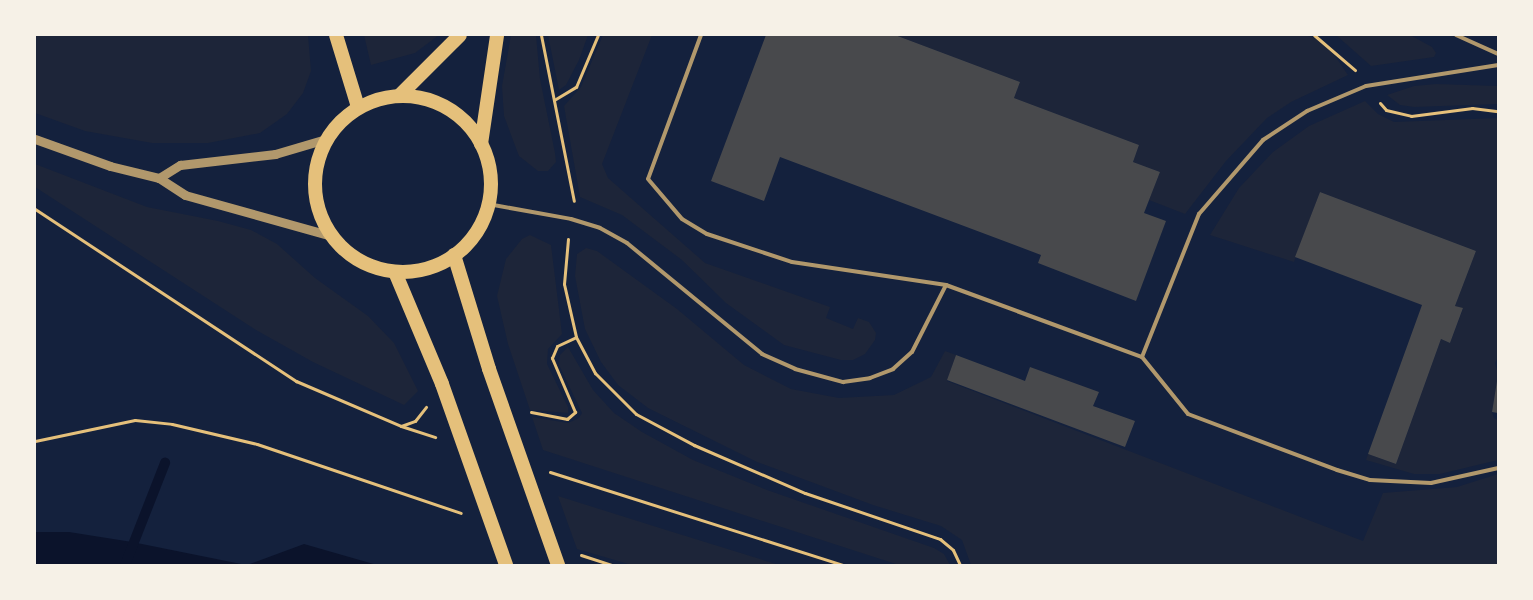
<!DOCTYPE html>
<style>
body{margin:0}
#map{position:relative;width:1533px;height:600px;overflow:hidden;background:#14213d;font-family:"Exo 2",sans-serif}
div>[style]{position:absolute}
.green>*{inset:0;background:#1d2539}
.water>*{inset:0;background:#0b132b}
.stream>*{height:10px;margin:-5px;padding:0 5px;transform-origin:5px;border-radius:5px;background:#0b132b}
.building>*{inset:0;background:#48494c}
.path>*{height:3px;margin:-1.5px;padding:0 1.5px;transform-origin:1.5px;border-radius:1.5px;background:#e5c07b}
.service>*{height:4px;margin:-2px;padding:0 2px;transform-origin:2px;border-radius:2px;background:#b1986c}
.tertiary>*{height:9px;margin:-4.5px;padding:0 4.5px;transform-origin:4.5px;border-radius:4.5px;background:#b1986c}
.trunk>*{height:14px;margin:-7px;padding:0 7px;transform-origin:7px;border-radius:7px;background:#e5c07b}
.trunk>.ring{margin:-7px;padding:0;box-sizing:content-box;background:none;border:14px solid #e5c07b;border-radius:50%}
span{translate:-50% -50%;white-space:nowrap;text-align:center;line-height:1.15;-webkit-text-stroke:5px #f6f1e7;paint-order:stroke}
.frame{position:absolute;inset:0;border:36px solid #f6f1e7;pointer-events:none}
</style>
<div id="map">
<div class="green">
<i style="clip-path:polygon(35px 35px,308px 35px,311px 71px,303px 93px,287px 114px,260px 133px,208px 143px,152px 143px,85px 131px,35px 113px)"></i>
<i style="clip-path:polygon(364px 35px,439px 35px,415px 53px,371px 65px)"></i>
<i style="clip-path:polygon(511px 35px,536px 35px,540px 79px,555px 153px,556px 162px,548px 171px,538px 171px,519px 156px,504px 116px,502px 86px)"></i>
<i style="clip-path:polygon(548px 35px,588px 35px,579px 60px,566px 85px,559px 90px)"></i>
<i style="clip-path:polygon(603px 35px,652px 35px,602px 164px,608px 178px,705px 263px,830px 307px,826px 318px,853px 329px,858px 318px,869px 322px,876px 333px,875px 340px,865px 354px,853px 360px,841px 360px,784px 345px,726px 303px,682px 260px,622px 215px,580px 197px,564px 106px,581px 87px)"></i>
<i style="clip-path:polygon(895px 35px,1305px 35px,1317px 39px,1333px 53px,1348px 75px,1291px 102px,1267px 118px,1226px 161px,1185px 214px,1149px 200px,1160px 172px,1133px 162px,1139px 145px,1014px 98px,1020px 82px)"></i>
<i style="clip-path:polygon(1336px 35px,1410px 35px,1432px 47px,1436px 53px,1434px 57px,1371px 66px)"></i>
<i style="clip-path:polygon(1436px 84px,1498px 86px,1498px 104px,1414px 107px,1400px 105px,1387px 95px,1414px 86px)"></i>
<i style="clip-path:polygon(1365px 101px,1378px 114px,1394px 122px,1498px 118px,1498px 357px,1495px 363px,1498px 374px,1492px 412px,1494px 418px,1498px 420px,1498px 460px,1440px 474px,1414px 474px,1366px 460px,1368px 454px,1396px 464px,1441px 339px,1450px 343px,1463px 309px,1455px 306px,1476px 251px,1320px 192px,1294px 262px,1210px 235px,1239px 188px,1273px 152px,1309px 126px)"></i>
<i style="clip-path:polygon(35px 164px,147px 207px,218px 221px,251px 230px,277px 244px,315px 278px,368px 316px,394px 343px,418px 391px,404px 405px,313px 362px,256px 330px,35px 187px)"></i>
<i style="clip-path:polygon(530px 235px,551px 245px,562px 334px,548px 349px,547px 364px,568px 407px,568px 413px,530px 410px,508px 344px,497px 296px,506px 259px,522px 239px)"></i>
<i style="clip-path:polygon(586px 248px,597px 251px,677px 309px,744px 365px,791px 389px,839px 398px,894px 395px,931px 377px,945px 351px,956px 355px,947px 381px,1363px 541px,1383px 493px,1457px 487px,1498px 474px,1498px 565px,971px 565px,962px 540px,941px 526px,873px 505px,757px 462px,648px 408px,618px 385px,601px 362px,585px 329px,575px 276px,577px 254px)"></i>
<i style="clip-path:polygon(568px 347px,593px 390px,614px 413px,642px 432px,693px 460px,767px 490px,934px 548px,944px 554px,950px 565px,899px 565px,543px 450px,532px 417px,568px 423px,579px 418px,582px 413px,559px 365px,560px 355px)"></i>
<i style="clip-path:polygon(558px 496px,663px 529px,779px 565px,632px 565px,577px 549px)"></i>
</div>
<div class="water">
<i style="clip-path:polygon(35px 532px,69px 532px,132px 542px,246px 565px,35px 565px)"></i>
<i style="clip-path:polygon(304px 544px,377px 565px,247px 565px)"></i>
</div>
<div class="stream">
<i style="left:125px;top:565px;width:110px;rotate:-68.6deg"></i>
</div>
<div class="building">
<i style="clip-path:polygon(766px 35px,895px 35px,1020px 82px,1014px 98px,1139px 145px,1133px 162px,1160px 172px,1144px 213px,1166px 221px,1136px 301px,1038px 263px,1041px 255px,780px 157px,764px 201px,711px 181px)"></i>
<i style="clip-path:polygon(1320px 192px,1476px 251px,1455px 306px,1463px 308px,1450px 343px,1441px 339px,1396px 464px,1368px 454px,1422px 305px,1295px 257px)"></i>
<i style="clip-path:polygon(956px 355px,1025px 381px,1030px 367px,1099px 392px,1093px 406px,1135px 421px,1125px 447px,947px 380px)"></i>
<i style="clip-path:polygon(1497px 381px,1498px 381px,1498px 413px,1492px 412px)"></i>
</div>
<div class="path">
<i style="left:541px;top:35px;width:169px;rotate:78.8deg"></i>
<i style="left:1314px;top:35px;width:54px;rotate:40.5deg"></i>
<i style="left:554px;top:100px;width:26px;rotate:-31deg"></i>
<i style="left:576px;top:87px;width:56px;rotate:-67.1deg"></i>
<i style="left:1380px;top:103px;width:9px;rotate:49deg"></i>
<i style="left:1386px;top:110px;width:26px;rotate:13deg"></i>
<i style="left:1411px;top:116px;width:62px;rotate:-7.5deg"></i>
<i style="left:1472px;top:108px;width:26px;rotate:7deg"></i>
<i style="left:35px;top:209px;width:313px;rotate:33.4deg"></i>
<i style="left:296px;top:381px;width:114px;rotate:23.2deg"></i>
<i style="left:401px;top:426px;width:36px;rotate:18deg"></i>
<i style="left:568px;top:239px;width:45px;rotate:95.1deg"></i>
<i style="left:564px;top:284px;width:54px;rotate:77.2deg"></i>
<i style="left:576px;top:337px;width:41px;rotate:62.2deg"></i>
<i style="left:595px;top:373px;width:58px;rotate:45deg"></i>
<i style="left:636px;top:414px;width:66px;rotate:28.1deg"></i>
<i style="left:694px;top:445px;width:121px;rotate:23.4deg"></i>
<i style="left:805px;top:493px;width:143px;rotate:18.8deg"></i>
<i style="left:940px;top:539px;width:17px;rotate:40deg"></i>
<i style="left:953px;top:550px;width:17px;rotate:65deg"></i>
<i style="left:531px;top:412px;width:37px;rotate:11deg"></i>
<i style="left:567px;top:419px;width:11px;rotate:-41deg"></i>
<i style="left:575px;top:412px;width:59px;rotate:-113.1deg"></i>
<i style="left:552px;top:358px;width:13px;rotate:-67deg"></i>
<i style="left:557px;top:346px;width:21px;rotate:-25deg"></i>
<i style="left:401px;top:426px;width:15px;rotate:-20deg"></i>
<i style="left:415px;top:421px;width:18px;rotate:-52deg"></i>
<i style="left:35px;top:441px;width:102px;rotate:-11.9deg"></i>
<i style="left:135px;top:420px;width:37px;rotate:6deg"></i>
<i style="left:172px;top:424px;width:87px;rotate:13.2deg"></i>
<i style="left:257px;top:444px;width:215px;rotate:18.7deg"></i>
<i style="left:550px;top:472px;width:307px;rotate:17.6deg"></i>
<i style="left:581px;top:555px;width:32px;rotate:18deg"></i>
</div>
<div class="service">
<i style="left:701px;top:35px;width:153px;rotate:110.2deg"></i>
<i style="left:648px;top:179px;width:52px;rotate:49.6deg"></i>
<i style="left:682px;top:219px;width:29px;rotate:31deg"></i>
<i style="left:707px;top:234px;width:89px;rotate:18.2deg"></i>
<i style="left:792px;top:262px;width:156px;rotate:8.5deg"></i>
<i style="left:946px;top:285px;width:209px;rotate:20.2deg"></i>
<i style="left:1142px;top:357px;width:73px;rotate:51.1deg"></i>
<i style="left:1188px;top:414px;width:159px;rotate:20.6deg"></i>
<i style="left:1337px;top:470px;width:34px;rotate:17deg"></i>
<i style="left:1370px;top:480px;width:61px;rotate:2.8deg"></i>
<i style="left:1431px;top:483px;width:69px;rotate:-12.6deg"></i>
<i style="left:1456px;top:35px;width:46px;rotate:24.3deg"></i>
<i style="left:488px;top:204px;width:84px;rotate:10.2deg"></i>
<i style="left:571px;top:219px;width:30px;rotate:17deg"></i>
<i style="left:600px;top:228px;width:31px;rotate:29deg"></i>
<i style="left:627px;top:243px;width:175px;rotate:39.4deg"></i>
<i style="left:762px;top:354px;width:36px;rotate:24deg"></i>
<i style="left:795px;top:369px;width:50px;rotate:15.2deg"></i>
<i style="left:843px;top:382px;width:27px;rotate:-8deg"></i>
<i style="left:870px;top:378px;width:25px;rotate:-21deg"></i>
<i style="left:893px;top:369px;width:25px;rotate:-42deg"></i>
<i style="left:912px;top:352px;width:75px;rotate:-63.1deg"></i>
<i style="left:1142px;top:357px;width:154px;rotate:-68.3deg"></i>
<i style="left:1199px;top:214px;width:98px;rotate:-49.1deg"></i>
<i style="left:1263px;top:140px;width:53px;rotate:-33.4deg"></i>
<i style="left:1307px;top:111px;width:64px;rotate:-23deg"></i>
<i style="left:1366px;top:86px;width:134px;rotate:-9deg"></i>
</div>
<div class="tertiary">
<i style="left:35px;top:139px;width:80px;rotate:19.8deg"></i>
<i style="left:110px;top:166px;width:50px;rotate:13.8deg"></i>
<i style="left:159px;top:178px;width:31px;rotate:33deg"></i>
<i style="left:185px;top:195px;width:153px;rotate:15.6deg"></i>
<i style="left:159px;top:178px;width:25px;rotate:-32deg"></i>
<i style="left:180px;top:165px;width:96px;rotate:-6.6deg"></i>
<i style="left:275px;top:154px;width:53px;rotate:-16.4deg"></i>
</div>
<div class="trunk">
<i style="left:336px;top:35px;width:75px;rotate:73deg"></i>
<i style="left:399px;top:96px;width:86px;rotate:-45deg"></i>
<i class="ring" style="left:315px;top:96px;width:162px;height:162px"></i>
<i style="left:481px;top:144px;width:110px;rotate:-81.6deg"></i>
<i style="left:454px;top:255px;width:119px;rotate:72.9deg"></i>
<i style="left:489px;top:369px;width:208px;rotate:70.6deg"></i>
<i style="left:395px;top:272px;width:121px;rotate:67.2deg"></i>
<i style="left:442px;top:384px;width:192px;rotate:70.5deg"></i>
</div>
<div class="frame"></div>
</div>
